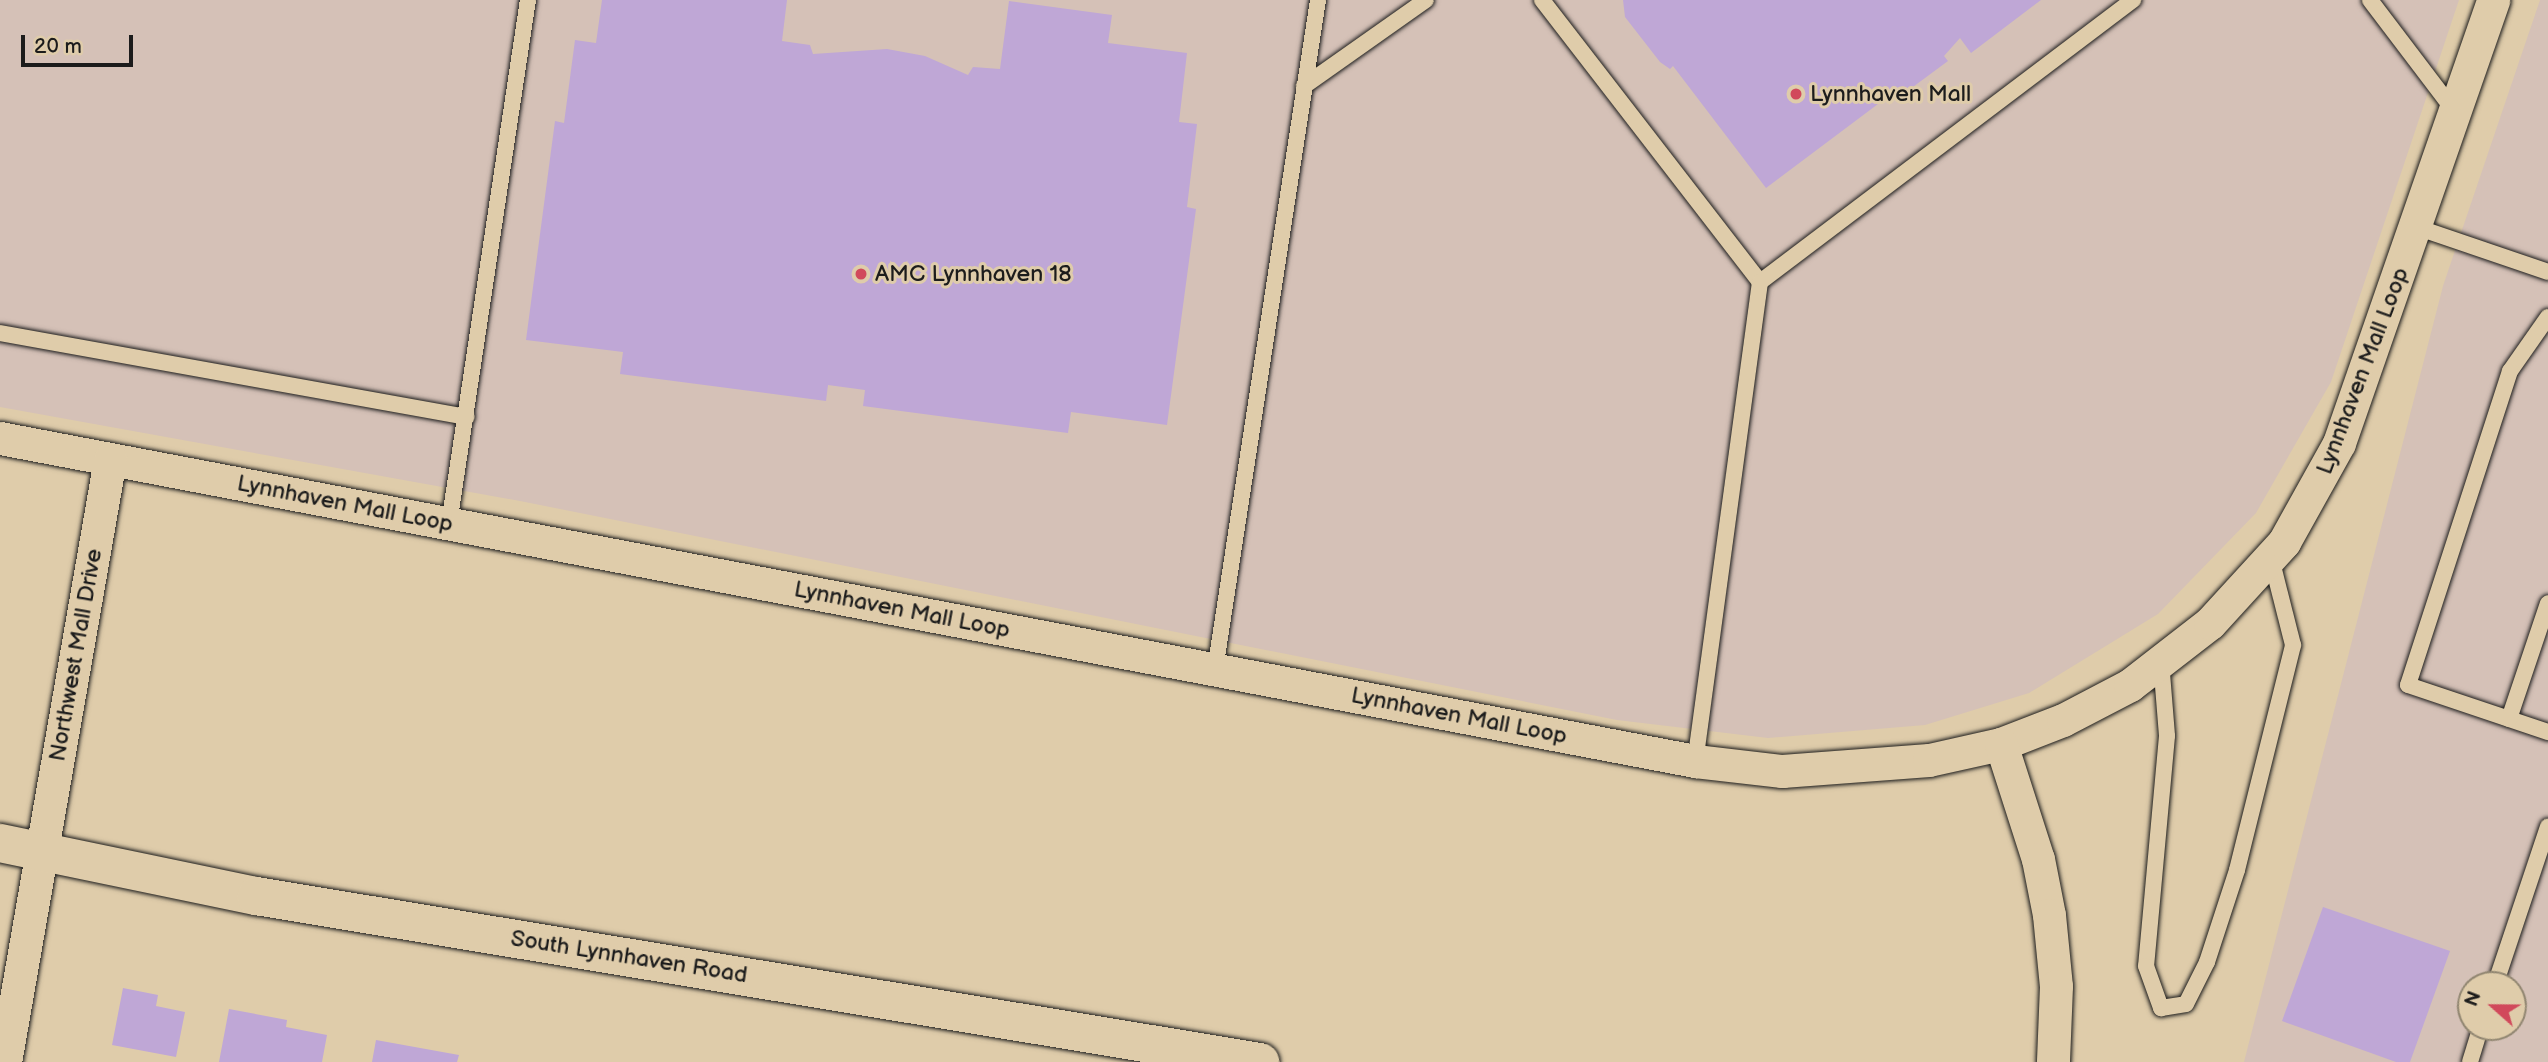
<!DOCTYPE html>
<style>
body{margin:0}
#map{position:relative;width:2548px;height:1062px;overflow:hidden;background:#dfccaa;font-family:"Balsamiq Sans",sans-serif}
div>[style]{position:absolute}
.built>*{inset:0;background:#d5c1b7}
.building>*{inset:0;background:#bfa7d6}
.roads{filter:drop-shadow(0 0 2px #1c1c1c) drop-shadow(0 0 2px #1c1c1c)}
.service>*{height:16px;margin:-8px;padding:0 8px;transform-origin:8px;border-radius:8px;background:#dfccaa}
.minor>*{height:33px;margin:-16.5px;padding:0 16.5px;transform-origin:16.5px;border-radius:16.5px;background:#dfccaa}
.tertiary>*{height:38px;margin:-19px;padding:0 19px;transform-origin:19px;border-radius:19px;background:#dfccaa}
.dots>*{width:19px;height:19px;translate:-50% -50%;box-sizing:border-box;border:4px solid #dfccaa;border-radius:50%}
span{translate:-50% -50%;white-space:nowrap;text-align:center;line-height:1.15;-webkit-text-stroke:6px #dfccaa;paint-order:stroke}
.poi-label{font-size:23px;color:#1c1c1c}
.left{translate:0 -50%;text-align:left}
.street-label{font-size:23px;color:#1c1c1c}
.north{position:absolute;left:2457px;top:971px;width:70px;height:70px;box-sizing:border-box;background:#dfccaa;border:2px solid #918671;border-radius:50%;rotate:291deg;font-size:19px;font-weight:700;line-height:28px;text-align:center;color:#1c1c1c}
.north::after{content:'';display:block;margin:auto;width:24px;height:32px;background:#d1495b;clip-path:polygon(50% 0,100% 100%,50% 72%,0 100%)}
.scale{position:absolute;left:21px;top:35px;width:112px;height:32px;box-sizing:border-box;border:4px solid #1c1c1c;border-top:0;padding-left:9px;font-size:21px;line-height:24px;white-space:nowrap;color:#1c1c1c;-webkit-text-stroke:5px #dfccaa;paint-order:stroke}
</style>
<div id="map">
<div class="built">
<i style="clip-path:polygon(0 0,2459px 0,2331px 382px,2256px 513px,2158px 614px,2029px 693px,1925px 725px,1768px 738px,1617px 720px,520px 501px,0 407px)"></i>
<i style="clip-path:polygon(evenodd,2540px 0,2548px 0,2548px 1062px,2244px 1062px,2443px 286px,2540px 0,2471px 985px,2513px 985px,2513px 1027px,2471px 1027px,2471px 985px)"></i>
</div>
<div class="building">
<i style="clip-path:polygon(602px 0,787px 0,782px 41px,810px 45px,813px 54px,887px 49px,925px 56px,968px 75px,973px 67px,1000px 69px,1009px 1px,1112px 15px,1108px 43px,1187px 53px,1179px 122px,1197px 124px,1187px 207px,1196px 209px,1167px 425px,1071px 412px,1068px 433px,863px 406px,865px 390px,828px 385px,826px 401px,620px 374px,623px 352px,526px 340px,555px 121px,564px 123px,575px 40px,596px 43px)"></i>
<i style="clip-path:polygon(1623px 0,2041px 0,1971px 53px,1960px 38px,1944px 56px,1948px 61px,1902px 95px,1890px 95px,1766px 188px,1673px 66px,1670px 69px,1660px 62px,1625px 17px)"></i>
<i style="clip-path:polygon(2323px 907px,2450px 951px,2410px 1062px,2396px 1062px,2282px 1021px)"></i>
<i style="clip-path:polygon(123px 988px,158px 995px,156px 1006px,185px 1012px,176px 1057px,112px 1045px)"></i>
<i style="clip-path:polygon(229px 1009px,287px 1020px,286px 1027px,327px 1035px,322px 1062px,219px 1062px)"></i>
<i style="clip-path:polygon(376px 1040px,459px 1055px,457px 1062px,372px 1062px)"></i>
</div>
<div class="roads">
<div class="service">
<i style="left:1542px;top:0;width:356px;rotate:52.3deg"></i>
<i style="left:1760px;top:282px;width:483px;rotate:97.7deg"></i>
<i style="left:2370px;top:0;width:141px;rotate:52.8deg"></i>
<i style="left:1304px;top:86px;width:149px;rotate:-35.2deg"></i>
<i style="left:2416px;top:227px;width:139px;rotate:18.8deg"></i>
<i style="left:1760px;top:282px;width:468px;rotate:-37.1deg"></i>
<i style="left:2548px;top:317px;width:66px;rotate:125.1deg"></i>
<i style="left:2510px;top:371px;width:330px;rotate:108deg"></i>
<i style="left:2408px;top:685px;width:148px;rotate:18.6deg"></i>
<i style="left:0;top:333px;width:474px;rotate:10.2deg"></i>
<i style="left:449px;top:524px;width:530px;rotate:-81.43deg"></i>
<i style="left:2161px;top:661px;width:75px;rotate:85.4deg"></i>
<i style="left:2167px;top:736px;width:231px;rotate:95.2deg"></i>
<i style="left:2146px;top:966px;width:45px;rotate:70.3deg"></i>
<i style="left:2161px;top:1008px;width:25px;rotate:-9deg"></i>
<i style="left:2186px;top:1004px;width:47px;rotate:-63.4deg"></i>
<i style="left:2207px;top:962px;width:97px;rotate:-71.9deg"></i>
<i style="left:2237px;top:870px;width:232px;rotate:-76deg"></i>
<i style="left:2293px;top:645px;width:90px;rotate:-104.2deg"></i>
<i style="left:1215px;top:670px;width:678px;rotate:-81.26deg"></i>
<i style="left:2509px;top:719px;width:122px;rotate:-71.4deg"></i>
<i style="left:2495px;top:985px;width:167px;rotate:-71.5deg"></i>
<i style="left:2470px;top:1062px;width:37px;rotate:-73deg"></i>
</div>
<div class="minor">
<i style="left:0;top:438px;width:1726px;rotate:10.79deg"></i>
<i style="left:1695px;top:761px;width:88px;rotate:6.6deg"></i>
<i style="left:1782px;top:771px;width:147px;rotate:-4.3deg"></i>
<i style="left:1929px;top:760px;width:74px;rotate:-12.5deg"></i>
<i style="left:2001px;top:744px;width:66px;rotate:-21.2deg"></i>
<i style="left:2063px;top:720px;width:76px;rotate:-27.6deg"></i>
<i style="left:2130px;top:685px;width:101px;rotate:-37.8deg"></i>
<i style="left:2210px;top:623px;width:110px;rotate:-47.6deg"></i>
<i style="left:2284px;top:542px;width:113px;rotate:-60.9deg"></i>
<i style="left:2339px;top:443px;width:469px;rotate:-70.8deg"></i>
<i style="left:2001px;top:744px;width:121px;rotate:72.2deg"></i>
<i style="left:2038px;top:859px;width:57px;rotate:78.9deg"></i>
<i style="left:2049px;top:915px;width:71px;rotate:84.4deg"></i>
<i style="left:2056px;top:986px;width:76px;rotate:92.3deg"></i>
<i style="left:5px;top:1062px;width:612px;rotate:-80.12deg"></i>
</div>
<div class="tertiary">
<i style="left:0;top:843px;width:261px;rotate:11.7deg"></i>
<i style="left:256px;top:896px;width:1018px;rotate:9.39deg"></i>
</div>
</div>
<div class="dots">
<i style="left:1796px;top:94px;background:#d1495b"></i>
<i style="left:861px;top:274px;background:#d1495b"></i>
</div>
<div class="poi-label">
<span class="left" style="left:1810px;top:94px">Lynnhaven Mall</span>
<span class="left" style="left:875px;top:274px">AMC Lynnhaven 18</span>
</div>
<div class="street-label">
<span style="left:2363px;top:371px;rotate:-69deg">Lynnhaven Mall Loop</span>
<span style="left:345px;top:504px;rotate:11deg">Lynnhaven Mall Loop</span>
<span style="left:902px;top:610px;rotate:11deg">Lynnhaven Mall Loop</span>
<span style="left:76px;top:655px;rotate:-80deg">Northwest Mall Drive</span>
<span style="left:1459px;top:716px;rotate:11deg">Lynnhaven Mall Loop</span>
<span style="left:629px;top:957px;rotate:9deg">South Lynnhaven Road</span>
</div>
<div class="north">N</div>
<div class="scale">20 m</div>
</div>
